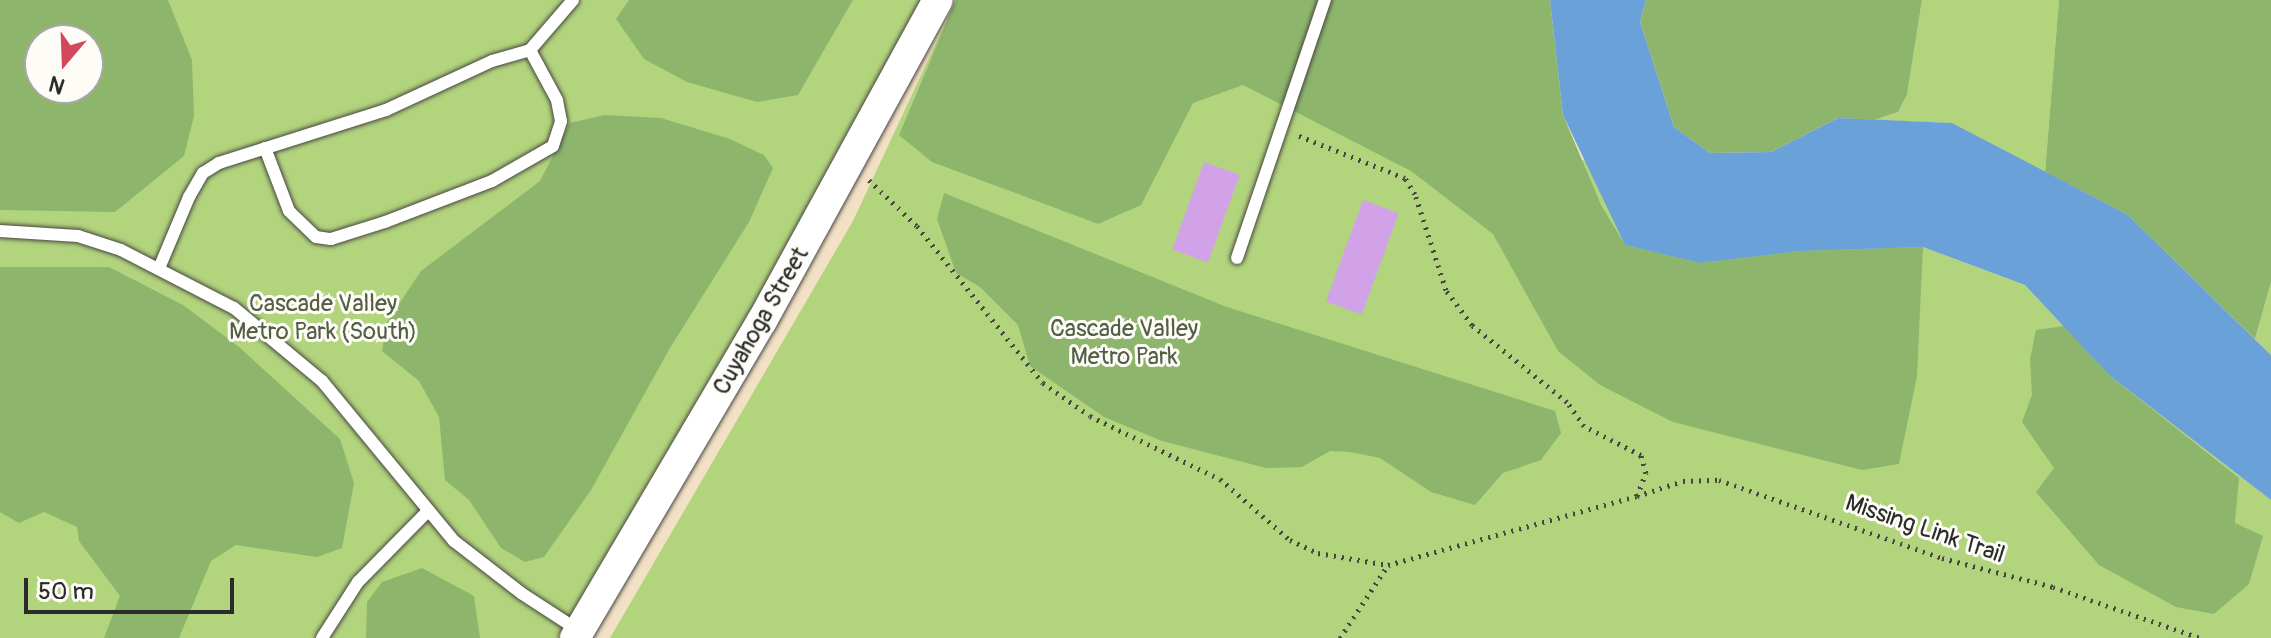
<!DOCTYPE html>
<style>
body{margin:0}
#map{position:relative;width:2271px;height:638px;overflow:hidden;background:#f2e1c5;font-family:Pangolin,sans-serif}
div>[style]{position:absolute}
.green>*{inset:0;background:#b2d47d}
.forest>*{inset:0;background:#8db66c}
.water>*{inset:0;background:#69a1d8}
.building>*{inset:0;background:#d2a2e9;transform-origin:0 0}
.path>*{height:5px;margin-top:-2.5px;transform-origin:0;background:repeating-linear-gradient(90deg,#494642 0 2px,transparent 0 8px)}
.roads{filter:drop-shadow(0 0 2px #494642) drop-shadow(0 0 2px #494642)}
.service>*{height:12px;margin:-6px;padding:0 6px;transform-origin:6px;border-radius:6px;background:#fff}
.tertiary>*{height:30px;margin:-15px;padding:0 15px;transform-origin:15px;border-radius:15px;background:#fff}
span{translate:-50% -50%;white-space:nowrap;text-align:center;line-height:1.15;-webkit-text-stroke:6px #fdfcf7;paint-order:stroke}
.park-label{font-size:24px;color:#545e44}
.street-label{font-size:24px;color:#2b2b2b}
.north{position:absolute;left:24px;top:24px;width:80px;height:80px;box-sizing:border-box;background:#fdfcf7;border:2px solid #a9a8a5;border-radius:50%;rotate:199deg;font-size:22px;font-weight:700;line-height:32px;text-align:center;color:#2b2b2b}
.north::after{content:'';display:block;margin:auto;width:28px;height:36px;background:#d1495b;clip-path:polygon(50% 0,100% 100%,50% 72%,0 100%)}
.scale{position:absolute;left:24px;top:578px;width:210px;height:36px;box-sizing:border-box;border:4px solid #2b2b2b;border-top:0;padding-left:10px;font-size:24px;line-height:28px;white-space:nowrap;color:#2b2b2b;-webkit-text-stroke:6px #fdfcf7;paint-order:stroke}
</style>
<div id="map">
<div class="green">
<i style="clip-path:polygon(evenodd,0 0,938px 0,660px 492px,587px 588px,557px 638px,0 638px,0 0,40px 40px,88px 40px,88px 88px,40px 88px,40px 40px)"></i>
<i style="clip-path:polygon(956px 0,1923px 247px,2025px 285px,2109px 375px,2271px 500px,2271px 638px,610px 638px,853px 221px)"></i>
<i style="clip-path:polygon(1922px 0,2059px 0,2045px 172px,1952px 123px,1874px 120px,1898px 112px,1907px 95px)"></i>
<i style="clip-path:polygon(2271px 282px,2271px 355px,2255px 339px)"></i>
</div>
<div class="forest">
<i style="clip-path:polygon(evenodd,0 0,168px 0,192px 60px,194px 116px,184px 156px,115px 212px,0 210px,0 0,40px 40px,88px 40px,88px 88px,40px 88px,40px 40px)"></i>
<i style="clip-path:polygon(629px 0,853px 0,798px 95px,757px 102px,687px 82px,644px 59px,616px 19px)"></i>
<i style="clip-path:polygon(956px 0,1550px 0,1563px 115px,1601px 205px,1625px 245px,1700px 263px,1800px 251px,1923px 247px,1917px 376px,1899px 464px,1862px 470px,1673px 422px,1600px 385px,1558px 351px,1493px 234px,1411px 171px,1243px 85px,1193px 103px,1141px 205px,1098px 224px,932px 162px,899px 135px)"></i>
<i style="clip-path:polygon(1646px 0,1922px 0,1907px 95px,1898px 112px,1874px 120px,1838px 118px,1771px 152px,1710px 153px,1674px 127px,1640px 22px)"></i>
<i style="clip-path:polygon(2059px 0,2271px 0,2271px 282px,2255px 339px,2128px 215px,2045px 172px)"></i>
<i style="clip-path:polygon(604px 115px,661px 118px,730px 139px,764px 155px,773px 168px,749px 222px,670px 348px,591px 490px,544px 557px,525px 562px,501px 548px,469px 500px,445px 480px,439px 417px,419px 381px,382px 351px,387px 322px,421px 271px,540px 181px,570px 123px)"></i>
<i style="clip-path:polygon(944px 193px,1227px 307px,1555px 411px,1561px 433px,1541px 460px,1503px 473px,1475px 505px,1431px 492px,1380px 458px,1350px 452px,1330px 451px,1302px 467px,1266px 468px,1162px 441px,1104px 417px,1030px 366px,1018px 325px,980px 287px,956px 273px,937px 219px)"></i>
<i style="clip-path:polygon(0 267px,109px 267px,183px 305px,239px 347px,340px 439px,354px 483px,342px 548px,317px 557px,236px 545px,211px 561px,179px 638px,104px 638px,120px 596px,79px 541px,77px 527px,44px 512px,19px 523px,0 512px)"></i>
<i style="clip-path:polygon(2064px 326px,2109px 375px,2239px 478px,2235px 523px,2263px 536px,2249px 584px,2214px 614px,2176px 607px,2099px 565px,2036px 492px,2054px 468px,2022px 422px,2032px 395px,2030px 359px,2036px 330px)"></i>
<i style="clip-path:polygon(422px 568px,474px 596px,480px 638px,366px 638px,367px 602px,382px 582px)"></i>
</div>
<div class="water">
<i style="clip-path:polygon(1550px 0,1646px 0,1640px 22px,1674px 127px,1710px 153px,1771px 152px,1838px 118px,1952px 123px,2128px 215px,2271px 355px,2271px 500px,2109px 375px,2025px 285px,1923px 247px,1800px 251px,1700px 263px,1625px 245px,1563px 115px)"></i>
</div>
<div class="building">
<i style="left:1204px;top:162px;width:38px;height:93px;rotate:20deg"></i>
<i style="left:1363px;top:200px;width:38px;height:108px;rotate:20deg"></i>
</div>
<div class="path">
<i style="left:869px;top:180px;width:66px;rotate:43.8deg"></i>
<i style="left:917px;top:226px;width:201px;rotate:51.3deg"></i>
<i style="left:1043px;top:383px;width:57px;rotate:35.1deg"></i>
<i style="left:1090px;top:416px;width:144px;rotate:25.9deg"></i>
<i style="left:1220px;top:479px;width:93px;rotate:41.1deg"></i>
<i style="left:1290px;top:540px;width:31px;rotate:25deg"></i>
<i style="left:1318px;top:553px;width:71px;rotate:9.7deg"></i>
<i style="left:1388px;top:565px;width:258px;rotate:-15.5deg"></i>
<i style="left:1637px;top:496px;width:25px;rotate:-69deg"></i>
<i style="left:1646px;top:473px;width:19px;rotate:-106deg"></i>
<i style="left:1641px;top:455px;width:64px;rotate:-153deg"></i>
<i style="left:1584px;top:426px;width:29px;rotate:-125deg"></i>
<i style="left:1567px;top:402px;width:122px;rotate:-141deg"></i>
<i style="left:1472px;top:325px;width:44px;rotate:-126.6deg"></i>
<i style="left:1446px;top:290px;width:101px;rotate:-107.9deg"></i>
<i style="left:1415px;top:194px;width:19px;rotate:-122deg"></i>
<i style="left:1405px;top:178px;width:116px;rotate:-158.3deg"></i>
<i style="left:1637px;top:496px;width:48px;rotate:-18.1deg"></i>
<i style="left:1683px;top:481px;width:36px;rotate:-2deg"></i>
<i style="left:1719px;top:480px;width:236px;rotate:19.3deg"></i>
<i style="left:1942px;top:558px;width:115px;rotate:14.6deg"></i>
<i style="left:2053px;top:587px;width:156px;rotate:19.1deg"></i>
<i style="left:1340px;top:638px;width:87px;rotate:-56.7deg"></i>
</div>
<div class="roads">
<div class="service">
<i style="left:265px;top:148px;width:67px;rotate:69.1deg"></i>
<i style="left:289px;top:211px;width:37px;rotate:44deg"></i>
<i style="left:316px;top:237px;width:15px;rotate:8deg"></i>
<i style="left:331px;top:239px;width:57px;rotate:-17.5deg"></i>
<i style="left:385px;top:222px;width:115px;rotate:-21deg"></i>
<i style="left:492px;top:181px;width:70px;rotate:-29.8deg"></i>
<i style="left:553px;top:146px;width:26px;rotate:-72deg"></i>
<i style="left:561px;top:121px;width:21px;rotate:-101deg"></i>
<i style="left:557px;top:100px;width:57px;rotate:-118.4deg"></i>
<i style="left:0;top:231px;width:78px;rotate:3.7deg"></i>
<i style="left:78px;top:236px;width:45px;rotate:18deg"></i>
<i style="left:121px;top:250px;width:127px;rotate:27.2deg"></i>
<i style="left:234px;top:308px;width:114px;rotate:39.7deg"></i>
<i style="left:322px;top:381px;width:207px;rotate:50.5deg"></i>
<i style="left:454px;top:541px;width:85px;rotate:37.8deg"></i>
<i style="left:521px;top:593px;width:72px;rotate:33deg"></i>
<i style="left:1237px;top:258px;width:273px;rotate:-71.2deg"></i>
<i style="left:160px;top:266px;width:75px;rotate:-67.2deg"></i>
<i style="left:189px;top:197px;width:28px;rotate:-60deg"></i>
<i style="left:203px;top:173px;width:19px;rotate:-32deg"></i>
<i style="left:219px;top:163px;width:175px;rotate:-17.6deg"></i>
<i style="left:386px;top:110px;width:117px;rotate:-24.8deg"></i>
<i style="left:492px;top:61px;width:40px;rotate:-16deg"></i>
<i style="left:530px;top:50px;width:66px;rotate:-49.3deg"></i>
<i style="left:322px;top:638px;width:67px;rotate:-57.3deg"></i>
<i style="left:358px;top:582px;width:100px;rotate:-45.4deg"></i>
</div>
<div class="tertiary">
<i style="left:575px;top:638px;width:368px;rotate:-59.5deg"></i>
<i style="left:762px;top:321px;width:366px;rotate:-61.3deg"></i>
</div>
</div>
<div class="park-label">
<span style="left:323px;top:318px">Cascade Valley<br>Metro Park (South)</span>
<span style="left:1124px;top:343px">Cascade Valley<br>Metro Park</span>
</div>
<div class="street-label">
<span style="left:761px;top:321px;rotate:-60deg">Cuyahoga Street</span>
<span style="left:1925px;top:529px;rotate:19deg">Missing Link Trail</span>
</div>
<div class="north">N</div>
<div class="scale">50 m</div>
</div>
